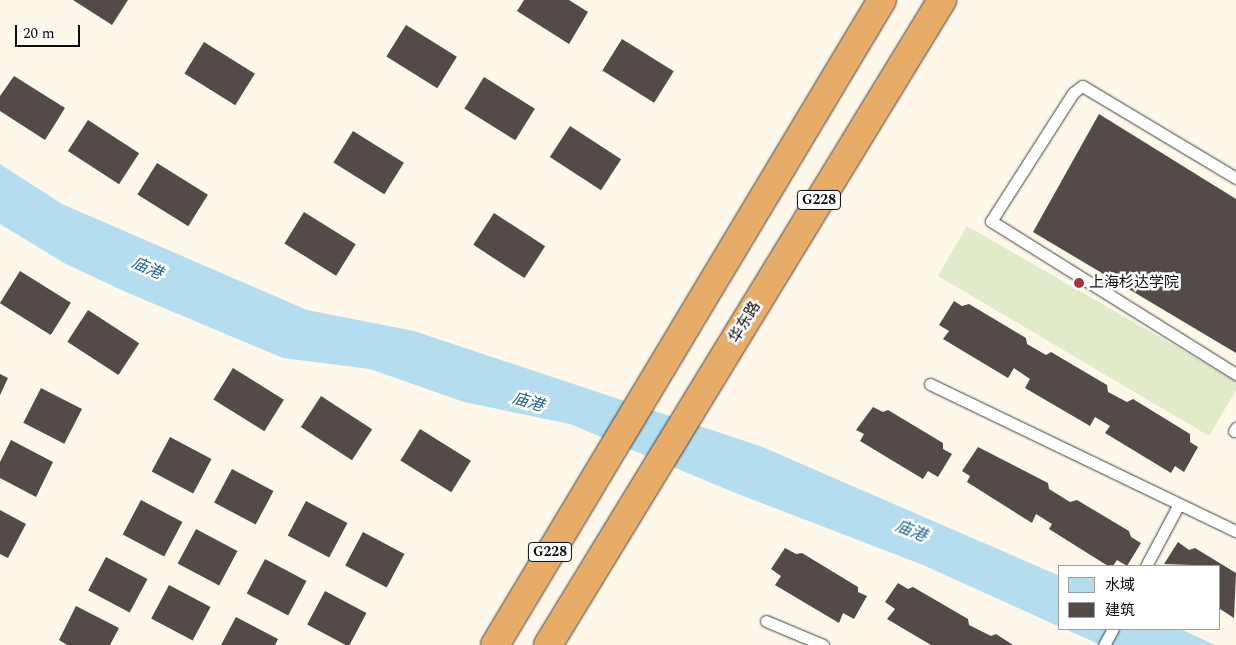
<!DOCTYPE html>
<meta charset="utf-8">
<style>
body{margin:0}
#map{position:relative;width:1236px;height:645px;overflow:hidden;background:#fdf8ea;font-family:Spectral,"Noto Sans SC",serif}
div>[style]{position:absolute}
.pitch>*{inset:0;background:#e1ebc9}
.water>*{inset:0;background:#b4ddef}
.building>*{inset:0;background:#524b48;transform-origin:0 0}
.roads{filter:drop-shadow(0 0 1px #3e3e3e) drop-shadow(0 0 1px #3e3e3e)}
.service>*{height:11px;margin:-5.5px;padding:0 5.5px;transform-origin:5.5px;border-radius:5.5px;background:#fff}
.trunk>*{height:28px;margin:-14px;padding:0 14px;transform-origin:14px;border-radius:14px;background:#e6ac68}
.dots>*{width:14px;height:14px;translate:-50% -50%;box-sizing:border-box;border:2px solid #fff;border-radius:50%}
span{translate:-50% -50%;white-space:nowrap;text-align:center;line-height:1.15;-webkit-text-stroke:5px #fff;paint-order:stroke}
.shield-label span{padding:1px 4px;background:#fff;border:1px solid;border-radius:4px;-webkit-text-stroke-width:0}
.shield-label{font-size:14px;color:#0b0b0b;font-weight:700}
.poi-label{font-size:15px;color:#0b0b0b}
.left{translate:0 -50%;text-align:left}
.street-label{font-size:15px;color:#0b0b0b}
.water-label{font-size:16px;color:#23668e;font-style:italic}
.legend{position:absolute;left:1058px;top:565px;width:162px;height:65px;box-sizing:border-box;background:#fff;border:1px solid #9d9d9d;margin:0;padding:6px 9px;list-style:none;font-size:15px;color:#0b0b0b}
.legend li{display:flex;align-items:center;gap:10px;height:25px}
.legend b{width:25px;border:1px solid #9d9d9d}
.scale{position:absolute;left:15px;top:25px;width:65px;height:22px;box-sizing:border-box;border:2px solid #0b0b0b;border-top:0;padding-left:6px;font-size:15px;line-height:18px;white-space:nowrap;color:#0b0b0b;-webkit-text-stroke:4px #fff;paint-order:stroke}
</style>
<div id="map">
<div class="pitch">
<i style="clip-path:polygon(967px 226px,1236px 381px,1236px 390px,1209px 436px,938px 276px)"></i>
</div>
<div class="water">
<i style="clip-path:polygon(0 164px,62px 204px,307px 310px,414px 331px,760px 446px,1060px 576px,1060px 627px,923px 565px,733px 492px,570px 424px,464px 402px,370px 369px,283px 358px,128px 293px,66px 264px,0 224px)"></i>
<i style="clip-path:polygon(1065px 629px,1180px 629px,1215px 645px,1101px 645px)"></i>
</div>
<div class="building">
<i style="clip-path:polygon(73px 0,128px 0,112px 25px)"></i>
<i style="clip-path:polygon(524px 0,569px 0,588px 12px,569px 44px,517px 11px)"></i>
<i style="left:406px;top:25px;width:60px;height:37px;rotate:32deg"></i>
<i style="left:622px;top:39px;width:61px;height:37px;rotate:32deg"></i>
<i style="left:204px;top:42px;width:60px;height:37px;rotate:32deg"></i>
<i style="clip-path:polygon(14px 76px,65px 108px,45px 140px,0 111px,0 96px)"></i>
<i style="left:484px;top:77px;width:60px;height:37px;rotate:32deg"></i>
<i style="clip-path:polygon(1099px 114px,1236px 199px,1236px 353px,1033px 232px)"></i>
<i style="left:88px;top:120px;width:61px;height:37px;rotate:33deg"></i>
<i style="left:570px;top:126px;width:61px;height:37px;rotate:33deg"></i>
<i style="left:353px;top:131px;width:60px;height:37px;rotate:32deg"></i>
<i style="left:157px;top:163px;width:60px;height:37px;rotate:32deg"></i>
<i style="left:304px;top:212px;width:61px;height:37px;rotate:32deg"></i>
<i style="left:494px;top:213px;width:61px;height:38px;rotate:33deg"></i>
<i style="left:20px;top:271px;width:60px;height:38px;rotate:32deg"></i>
<i style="clip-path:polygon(954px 301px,962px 306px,969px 304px,1026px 338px,1027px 344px,1046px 355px,1051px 352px,1107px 385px,1108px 392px,1127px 402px,1133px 399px,1190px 434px,1190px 442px,1198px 447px,1184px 472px,1175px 466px,1171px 473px,1105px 433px,1110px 426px,1095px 417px,1090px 426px,1025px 388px,1030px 379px,1014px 368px,1008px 378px,943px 339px,949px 331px,939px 325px)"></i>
<i style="left:88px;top:310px;width:61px;height:38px;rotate:33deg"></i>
<i style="left:233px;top:368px;width:60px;height:37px;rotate:32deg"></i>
<i style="clip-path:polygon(0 374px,8px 378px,0 395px)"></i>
<i style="left:41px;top:388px;width:46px;height:39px;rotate:27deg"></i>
<i style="left:321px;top:396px;width:61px;height:37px;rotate:33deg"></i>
<i style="clip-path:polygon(873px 407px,883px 412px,888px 410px,943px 443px,943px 449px,952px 454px,938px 477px,928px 471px,923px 479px,860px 441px,864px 434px,856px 430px)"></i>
<i style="left:420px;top:429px;width:60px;height:37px;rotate:32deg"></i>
<i style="left:170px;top:437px;width:47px;height:39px;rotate:28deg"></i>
<i style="clip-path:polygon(11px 440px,53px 462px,36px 497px,0 478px,0 462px)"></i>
<i style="clip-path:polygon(978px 447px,1048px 483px,1049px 489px,1070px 502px,1077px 500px,1129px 531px,1131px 537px,1141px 543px,1127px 566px,1117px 560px,1113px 566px,1108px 566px,1049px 529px,1052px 524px,1036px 514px,1032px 523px,967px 482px,970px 476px,962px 471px)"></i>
<i style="left:232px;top:469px;width:47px;height:38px;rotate:28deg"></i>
<i style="left:141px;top:500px;width:47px;height:39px;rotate:28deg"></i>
<i style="left:306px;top:501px;width:47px;height:39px;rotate:28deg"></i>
<i style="clip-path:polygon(0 510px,26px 524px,8px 558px,0 554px)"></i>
<i style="left:196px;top:529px;width:47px;height:39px;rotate:28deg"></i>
<i style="left:363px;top:532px;width:47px;height:38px;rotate:28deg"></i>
<i style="clip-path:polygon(1178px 542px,1189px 550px,1195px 548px,1236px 573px,1234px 618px,1220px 609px,1220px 566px,1164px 564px)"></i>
<i style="clip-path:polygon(785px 548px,796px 554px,802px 553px,858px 587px,858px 592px,867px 596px,854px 619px,843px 613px,839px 623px,775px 585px,781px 576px,771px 569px)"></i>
<i style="left:106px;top:557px;width:47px;height:38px;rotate:28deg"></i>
<i style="left:265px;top:559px;width:47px;height:39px;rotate:28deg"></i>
<i style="clip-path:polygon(898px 583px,908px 589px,913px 587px,968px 619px,969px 625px,991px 636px,996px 634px,1013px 645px,931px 645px,887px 619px,895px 609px,885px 602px)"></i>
<i style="left:169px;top:585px;width:47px;height:38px;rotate:28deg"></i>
<i style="left:325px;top:591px;width:47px;height:38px;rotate:28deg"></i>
<i style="clip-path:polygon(76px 606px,119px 628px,110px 645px,67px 645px,59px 640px)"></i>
<i style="clip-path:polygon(236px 617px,278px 639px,275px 645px,221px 645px)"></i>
</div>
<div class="roads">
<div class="service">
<i style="left:1236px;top:178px;width:179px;rotate:-149.1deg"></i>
<i style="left:1082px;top:86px;width:11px;rotate:142deg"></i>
<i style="left:1073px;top:93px;width:152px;rotate:122.6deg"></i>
<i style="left:991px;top:221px;width:289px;rotate:32deg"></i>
<i style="left:930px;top:384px;width:339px;rotate:25.7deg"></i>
<i style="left:1234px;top:431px;width:4px;rotate:-56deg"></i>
<i style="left:1146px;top:566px;width:70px;rotate:-62deg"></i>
<i style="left:766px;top:621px;width:62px;rotate:22.8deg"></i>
<i style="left:1104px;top:645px;width:18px;rotate:-61deg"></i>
</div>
<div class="trunk">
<i style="left:495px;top:645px;width:752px;rotate:-59.04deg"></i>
<i style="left:548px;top:645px;width:756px;rotate:-58.58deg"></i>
</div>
</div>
<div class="dots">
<i style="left:1079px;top:283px;background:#aa3340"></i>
</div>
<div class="shield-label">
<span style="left:819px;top:200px">G228</span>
<span style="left:550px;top:552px">G228</span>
</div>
<div class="poi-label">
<span class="left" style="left:1089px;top:283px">上海杉达学院</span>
</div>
<div class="street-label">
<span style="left:745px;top:322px;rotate:-59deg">华东路</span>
</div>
<div class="water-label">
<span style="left:147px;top:268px;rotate:24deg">庙港</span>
<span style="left:528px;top:402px;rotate:17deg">庙港</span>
<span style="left:911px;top:531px;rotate:22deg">庙港</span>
</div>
<ul class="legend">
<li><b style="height:14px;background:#b4ddef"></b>水域</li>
<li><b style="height:14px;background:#524b48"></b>建筑</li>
</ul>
<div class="scale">20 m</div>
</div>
